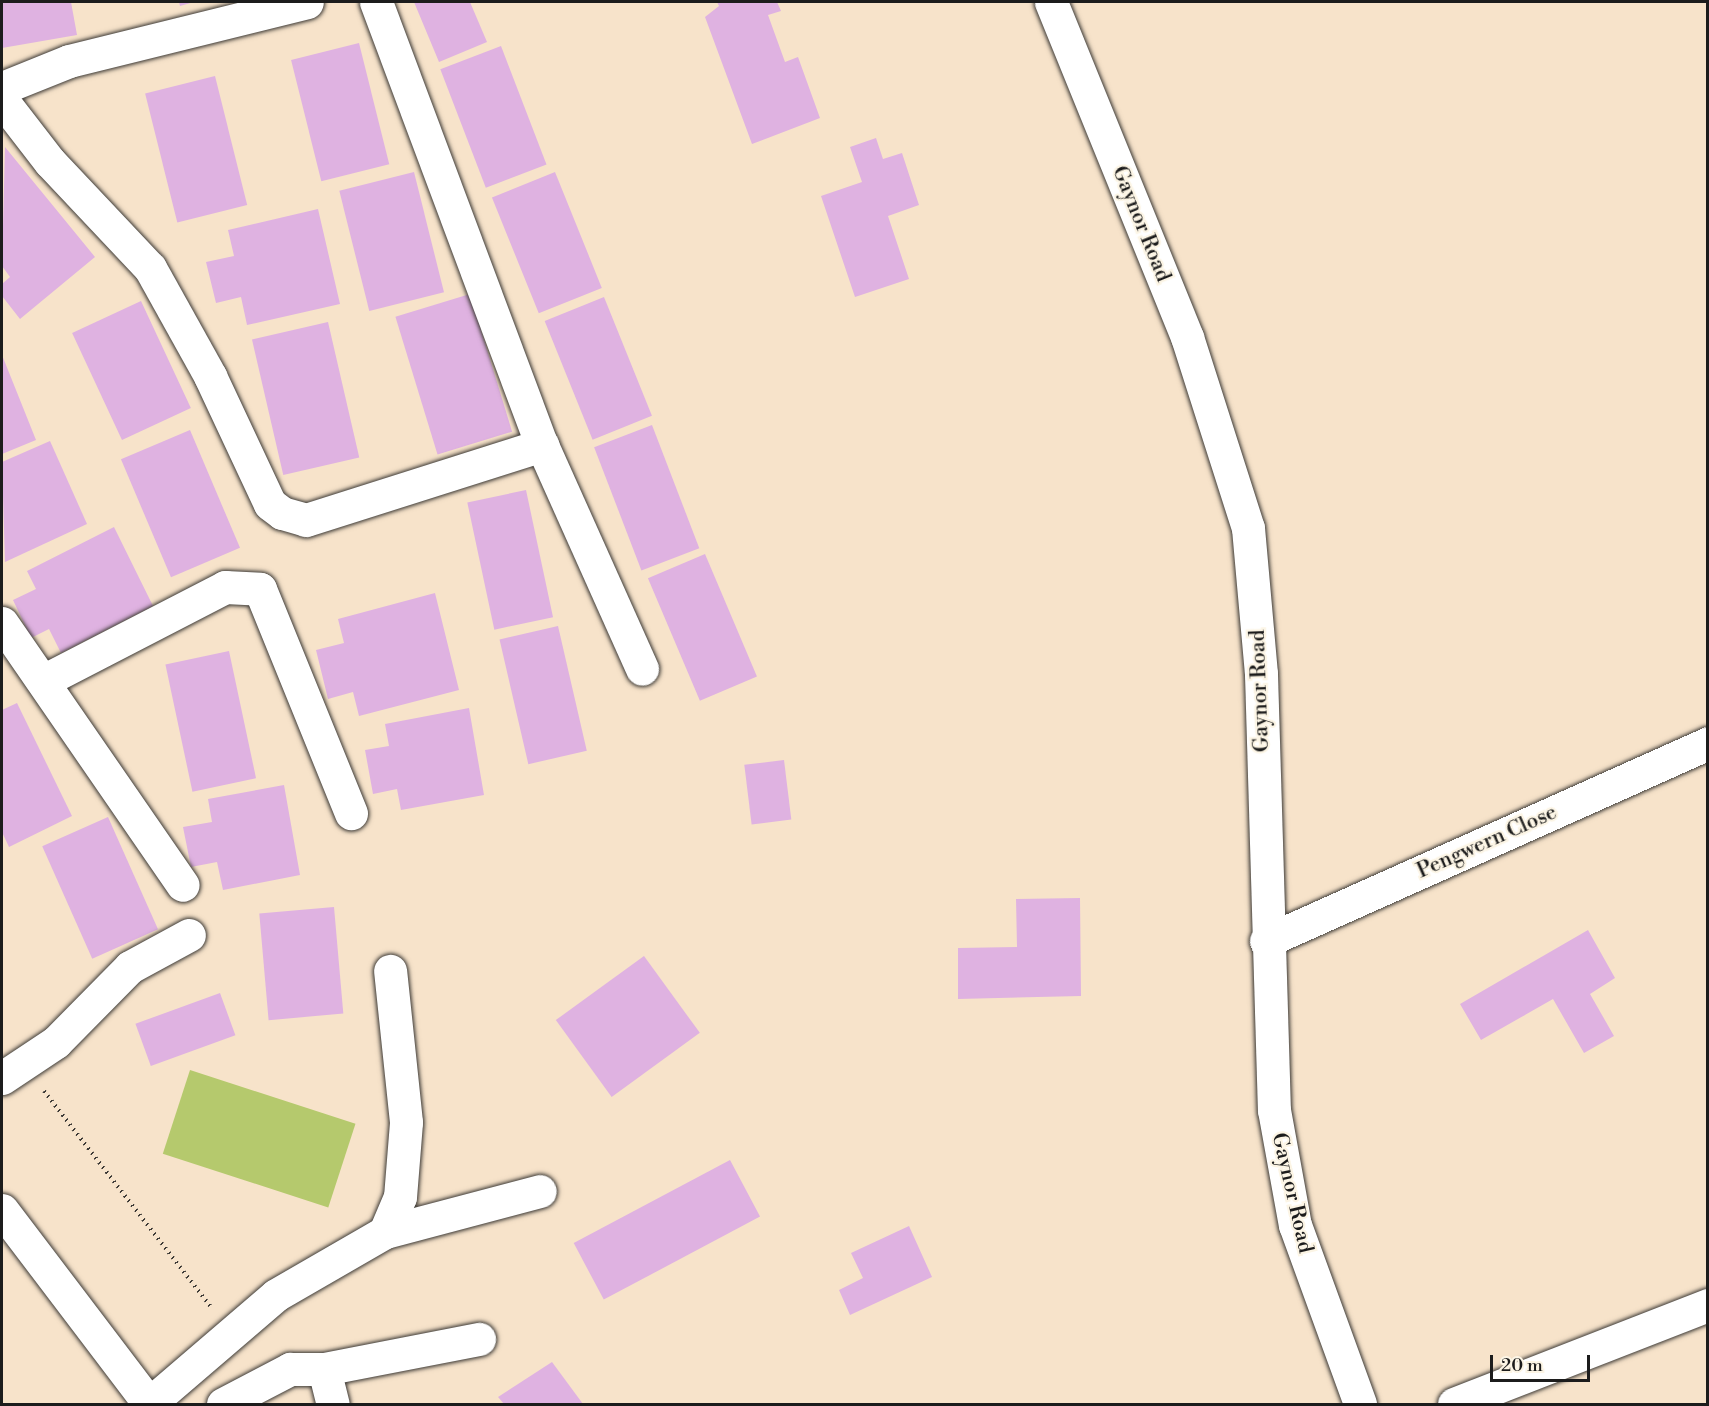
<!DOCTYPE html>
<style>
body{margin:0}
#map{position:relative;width:1709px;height:1406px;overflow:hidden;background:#f7e3ca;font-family:"Libre Bodoni",serif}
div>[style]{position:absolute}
.green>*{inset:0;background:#b5c96d;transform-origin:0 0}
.building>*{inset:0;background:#dfb2e1;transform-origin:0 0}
.path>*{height:4px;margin-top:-2px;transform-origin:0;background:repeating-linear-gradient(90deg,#3d3a36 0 1.5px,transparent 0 6px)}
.roads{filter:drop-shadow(0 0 2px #3d3a36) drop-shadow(0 0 2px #3d3a36)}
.minor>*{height:33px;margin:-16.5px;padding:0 16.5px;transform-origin:16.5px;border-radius:16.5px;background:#fff}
.highway>*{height:33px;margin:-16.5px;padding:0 16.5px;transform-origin:16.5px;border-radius:16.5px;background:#fff}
span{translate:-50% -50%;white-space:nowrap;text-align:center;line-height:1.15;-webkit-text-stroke:4.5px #fcf5e5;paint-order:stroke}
.street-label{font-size:21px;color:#1c1c1c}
.frame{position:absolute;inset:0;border:3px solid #1c1c1c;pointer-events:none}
.scale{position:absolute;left:1490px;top:1355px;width:100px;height:27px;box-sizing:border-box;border:3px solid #1c1c1c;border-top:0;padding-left:8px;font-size:18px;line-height:21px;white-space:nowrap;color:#1c1c1c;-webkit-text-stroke:4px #fcf5e5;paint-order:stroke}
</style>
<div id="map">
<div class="green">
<i style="left:190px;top:1070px;width:174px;height:88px;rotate:18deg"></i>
</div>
<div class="building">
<i style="clip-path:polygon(2px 2px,71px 2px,77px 35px,2px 48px)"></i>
<i style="clip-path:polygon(179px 2px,194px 2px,180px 6px)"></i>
<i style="clip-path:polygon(414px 2px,470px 2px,487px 42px,439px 62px)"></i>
<i style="clip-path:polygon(717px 2px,777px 2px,781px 11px,768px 15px,785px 62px,798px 57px,820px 118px,752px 144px,705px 17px,719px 6px)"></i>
<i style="left:359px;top:43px;width:125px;height:70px;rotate:76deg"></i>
<i style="left:501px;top:46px;width:127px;height:65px;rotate:69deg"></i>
<i style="left:215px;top:76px;width:133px;height:72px;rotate:76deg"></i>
<i style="clip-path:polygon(876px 138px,883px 159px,902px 153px,919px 205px,888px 216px,909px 279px,855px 297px,821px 196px,862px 182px,850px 147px)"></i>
<i style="clip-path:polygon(5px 147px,95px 257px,20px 319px,2px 296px,2px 284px,10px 277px,2px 266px)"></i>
<i style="left:414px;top:172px;width:124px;height:77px;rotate:76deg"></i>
<i style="left:555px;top:172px;width:125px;height:68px;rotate:68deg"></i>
<i style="clip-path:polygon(318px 209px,340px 304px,247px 325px,241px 297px,216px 303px,206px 262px,234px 256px,228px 230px)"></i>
<i style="left:470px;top:294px;width:144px;height:78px;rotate:73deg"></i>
<i style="left:604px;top:297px;width:128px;height:64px;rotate:68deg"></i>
<i style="left:141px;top:301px;width:118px;height:76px;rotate:65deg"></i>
<i style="left:328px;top:322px;width:139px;height:78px;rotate:77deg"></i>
<i style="clip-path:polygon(2px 355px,36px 440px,2px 454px)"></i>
<i style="left:652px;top:425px;width:132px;height:62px;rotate:69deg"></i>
<i style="left:190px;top:430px;width:128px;height:75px;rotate:67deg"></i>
<i style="clip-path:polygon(50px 441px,87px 524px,5px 562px,2px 462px)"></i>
<i style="left:526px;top:490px;width:130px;height:60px;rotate:78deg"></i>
<i style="clip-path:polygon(114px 527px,153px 606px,61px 653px,49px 629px,31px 638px,13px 600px,36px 589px,27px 571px)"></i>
<i style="left:705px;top:554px;width:133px;height:62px;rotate:67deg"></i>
<i style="clip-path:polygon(435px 593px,459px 690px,359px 716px,353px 692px,328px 699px,316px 650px,344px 643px,338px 619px)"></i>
<i style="left:558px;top:626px;width:128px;height:60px;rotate:77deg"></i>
<i style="left:229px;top:651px;width:130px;height:65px;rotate:78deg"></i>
<i style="clip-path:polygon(17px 703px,72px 816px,9px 847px,2px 832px,2px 710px)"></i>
<i style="clip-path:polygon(469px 708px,484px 795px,401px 810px,397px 789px,373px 794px,365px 750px,389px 746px,385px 724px)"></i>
<i style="left:784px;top:760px;width:60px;height:40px;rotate:83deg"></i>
<i style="clip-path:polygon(284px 785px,300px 875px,223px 890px,217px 862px,191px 867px,183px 827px,212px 822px,208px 799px)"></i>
<i style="left:108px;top:817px;width:123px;height:72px;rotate:66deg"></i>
<i style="clip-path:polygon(1080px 898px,1081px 996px,958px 999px,958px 948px,1017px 947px,1016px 899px)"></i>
<i style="left:334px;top:907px;width:107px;height:75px;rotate:85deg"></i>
<i style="clip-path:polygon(1588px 930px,1615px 978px,1590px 994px,1614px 1036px,1584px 1053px,1553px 999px,1481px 1040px,1460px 1004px)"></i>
<i style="left:644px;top:956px;width:95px;height:109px;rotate:54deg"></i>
<i style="left:220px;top:993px;width:45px;height:90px;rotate:70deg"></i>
<i style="left:730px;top:1160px;width:64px;height:177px;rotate:62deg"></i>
<i style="clip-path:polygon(909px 1226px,932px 1277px,850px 1315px,839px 1290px,863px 1278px,851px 1253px)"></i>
<i style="clip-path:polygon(552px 1362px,583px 1404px,504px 1404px,498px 1397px)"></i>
</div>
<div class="path">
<i style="left:44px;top:1091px;width:274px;rotate:52.3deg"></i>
</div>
<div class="roads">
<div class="minor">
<i style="left:376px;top:2px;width:473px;rotate:69.5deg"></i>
<i style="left:542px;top:445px;width:245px;rotate:65.9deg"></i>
<i style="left:1051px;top:2px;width:362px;rotate:67.9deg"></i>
<i style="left:1187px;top:337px;width:201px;rotate:72.3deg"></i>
<i style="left:1248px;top:528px;width:147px;rotate:84.9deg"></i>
<i style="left:1261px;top:674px;width:436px;rotate:88.3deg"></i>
<i style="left:1274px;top:1110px;width:117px;rotate:79.7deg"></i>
<i style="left:1295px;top:1225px;width:190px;rotate:70deg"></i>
<i style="left:2px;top:88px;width:72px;rotate:-21.9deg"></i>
<i style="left:69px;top:61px;width:245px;rotate:-13.9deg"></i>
<i style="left:2px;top:100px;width:78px;rotate:52.3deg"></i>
<i style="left:50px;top:162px;width:146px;rotate:46.7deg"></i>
<i style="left:150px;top:268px;width:124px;rotate:60.9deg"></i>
<i style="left:210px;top:376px;width:141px;rotate:64.9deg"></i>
<i style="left:270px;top:504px;width:15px;rotate:37deg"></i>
<i style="left:282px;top:513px;width:25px;rotate:16deg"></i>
<i style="left:306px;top:520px;width:248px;rotate:-17.6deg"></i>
<i style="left:2px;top:623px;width:318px;rotate:55.4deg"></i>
<i style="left:45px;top:680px;width:203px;rotate:-27.3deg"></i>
<i style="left:225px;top:587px;width:35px;rotate:3deg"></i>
<i style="left:260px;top:589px;width:242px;rotate:67.9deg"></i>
<i style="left:1266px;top:941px;width:484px;rotate:-24.1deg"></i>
<i style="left:2px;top:1078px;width:65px;rotate:-33.7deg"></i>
<i style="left:56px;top:1042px;width:105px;rotate:-45.4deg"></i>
<i style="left:130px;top:967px;width:67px;rotate:-28.5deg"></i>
<i style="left:385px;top:1232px;width:38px;rotate:-67deg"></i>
<i style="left:400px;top:1197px;width:75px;rotate:-85.4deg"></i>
<i style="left:406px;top:1122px;width:152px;rotate:-96deg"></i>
<i style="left:324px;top:1369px;width:158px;rotate:-11deg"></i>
<i style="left:149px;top:1404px;width:167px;rotate:-40.6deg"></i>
<i style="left:276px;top:1295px;width:126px;rotate:-30deg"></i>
<i style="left:385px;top:1232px;width:160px;rotate:-14.8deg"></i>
<i style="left:223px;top:1404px;width:76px;rotate:-27.6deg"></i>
<i style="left:290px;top:1369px;width:34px"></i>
<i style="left:324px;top:1369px;width:36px;rotate:76deg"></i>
<i style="left:1454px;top:1404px;width:273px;rotate:-21.3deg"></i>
</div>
<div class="highway">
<i style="left:2px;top:1210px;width:243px;rotate:52.8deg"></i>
</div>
</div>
<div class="street-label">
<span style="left:1141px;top:224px;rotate:68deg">Gaynor Road</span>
<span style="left:1260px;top:691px;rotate:-92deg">Gaynor Road</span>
<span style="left:1487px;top:842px;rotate:-24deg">Pengwern Close</span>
<span style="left:1292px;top:1193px;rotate:77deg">Gaynor Road</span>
</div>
<div class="frame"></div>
<div class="scale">20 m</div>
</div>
